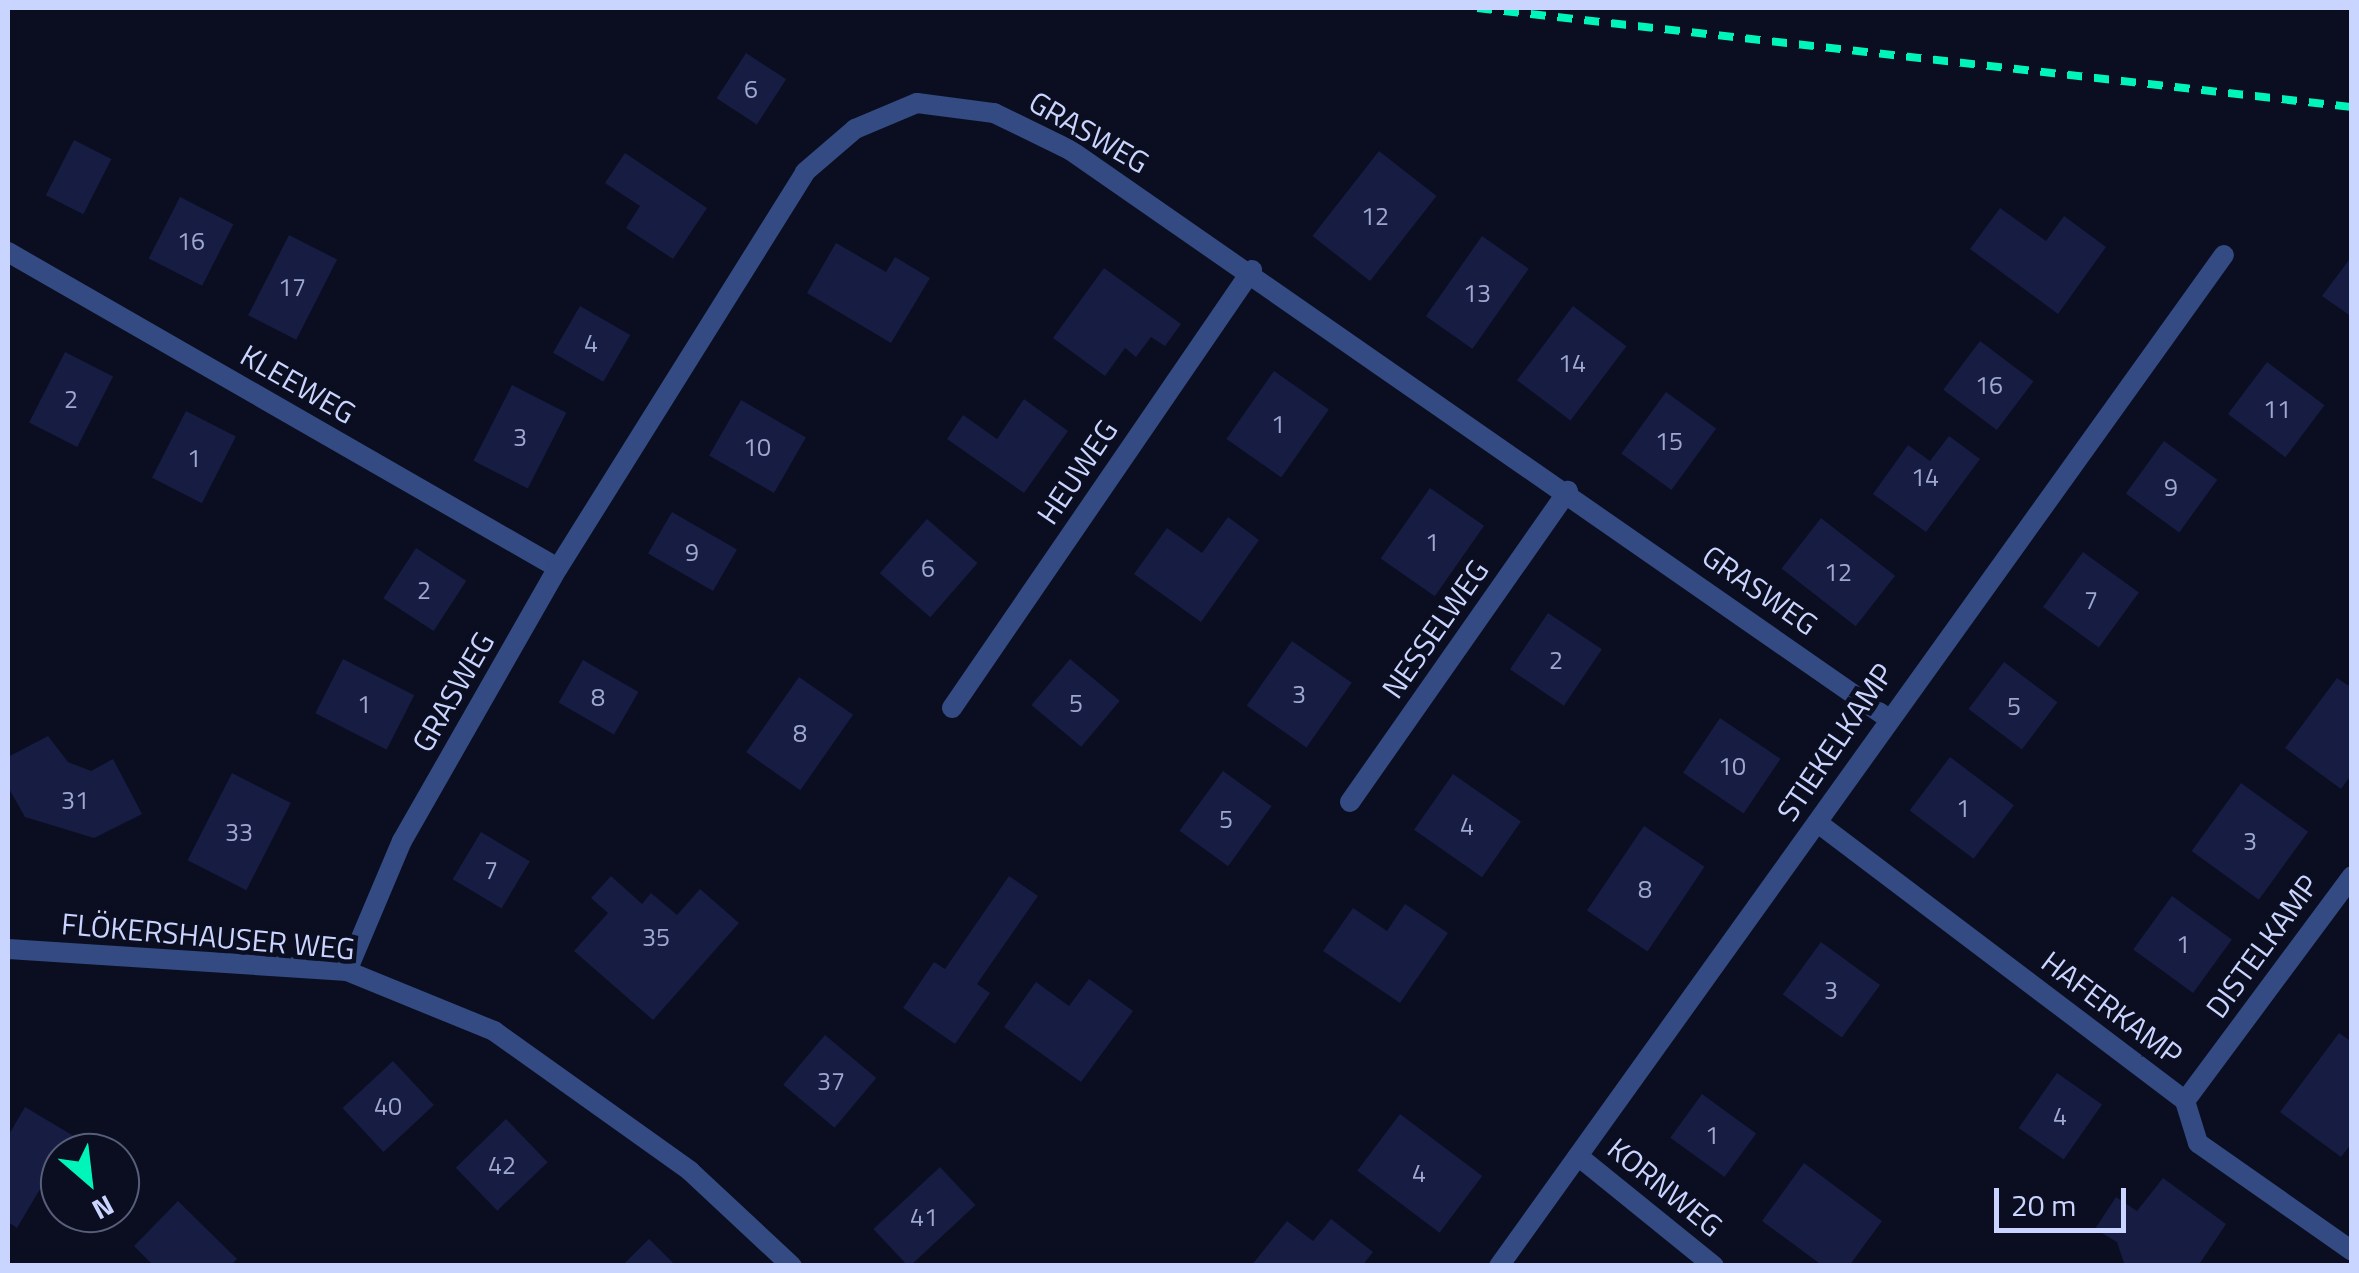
<!DOCTYPE html>
<meta charset="utf-8">
<style>
body{margin:0}
#map{position:relative;width:2359px;height:1273px;overflow:hidden;background:#0b0e20;font-family:"Titillium Web",sans-serif}
div>[style]{position:absolute}
.building>*{inset:0;background:#161c42;transform-origin:0 0}
.minor>*{height:20px;margin:-10px;padding:0 10px;transform-origin:10px;border-radius:10px;background:#334a82}
.rail>*{height:8px;margin-top:-4px;transform-origin:0;background:repeating-linear-gradient(90deg,#00f5bb 0 15px,transparent 0 27px)}
span{translate:-50% -50%;white-space:nowrap;text-align:center;line-height:1.15;-webkit-text-stroke:9px #0b0e20;paint-order:stroke}
.number-label{font-size:25px;color:#9da7d0}
.number-label span{-webkit-text-stroke-width:0}
.street-label{font-size:30px;color:#cad5ff}
.frame{position:absolute;inset:0;border:10px solid #cad5ff;pointer-events:none}
.north{position:absolute;left:40px;top:1133px;width:100px;height:100px;box-sizing:border-box;background:#0b0e20;border:2px solid #575e79;border-radius:50%;rotate:152deg;font-size:28px;font-weight:700;line-height:40px;text-align:center;color:#cad5ff}
.north::after{content:'';display:block;margin:auto;width:35px;height:45px;background:#00f5bb;clip-path:polygon(50% 0,100% 100%,50% 72%,0 100%)}
.scale{position:absolute;left:1994px;top:1188px;width:132px;height:45px;box-sizing:border-box;border:5px solid #cad5ff;border-top:0;padding-left:12px;font-size:30px;line-height:35px;white-space:nowrap;color:#cad5ff;-webkit-text-stroke:8px #0b0e20;paint-order:stroke}
</style>
<div id="map">
<div class="building">
<i style="left:746px;top:53px;width:48px;height:54px;rotate:33deg"></i>
<i style="left:74px;top:140px;width:42px;height:62px;rotate:27deg"></i>
<i style="left:1379px;top:151px;width:73px;height:108px;rotate:38deg"></i>
<i style="clip-path:polygon(625px 153px,707px 208px,673px 259px,626px 228px,640px 206px,605px 183px)"></i>
<i style="left:180px;top:197px;width:60px;height:69px;rotate:27deg"></i>
<i style="clip-path:polygon(2000px 208px,2046px 241px,2064px 216px,2106px 247px,2058px 314px,1970px 249px)"></i>
<i style="left:289px;top:235px;width:54px;height:90px;rotate:27deg"></i>
<i style="left:1482px;top:236px;width:57px;height:98px;rotate:35deg"></i>
<i style="clip-path:polygon(836px 243px,886px 272px,895px 257px,930px 278px,891px 343px,807px 293px)"></i>
<i style="clip-path:polygon(2352px 256px,2352px 317px,2322px 296px)"></i>
<i style="clip-path:polygon(1104px 268px,1181px 324px,1165px 346px,1151px 337px,1136px 357px,1125px 348px,1105px 376px,1053px 338px)"></i>
<i style="left:580px;top:306px;width:58px;height:54px;rotate:30deg"></i>
<i style="left:1573px;top:306px;width:67px;height:93px;rotate:37deg"></i>
<i style="left:1980px;top:341px;width:67px;height:61px;rotate:37deg"></i>
<i style="left:65px;top:352px;width:54px;height:79px;rotate:27deg"></i>
<i style="left:2267px;top:362px;width:72px;height:65px;rotate:37deg"></i>
<i style="left:1274px;top:371px;width:67px;height:83px;rotate:35deg"></i>
<i style="left:512px;top:385px;width:61px;height:85px;rotate:27deg"></i>
<i style="left:1666px;top:392px;width:62px;height:76px;rotate:36deg"></i>
<i style="clip-path:polygon(1024px 399px,1068px 431px,1024px 493px,947px 439px,963px 415px,997px 439px)"></i>
<i style="left:741px;top:400px;width:75px;height:64px;rotate:30deg"></i>
<i style="left:186px;top:411px;width:56px;height:75px;rotate:27deg"></i>
<i style="clip-path:polygon(1949px 436px,1980px 459px,1926px 532px,1873px 494px,1908px 445px,1930px 461px)"></i>
<i style="left:2164px;top:441px;width:66px;height:65px;rotate:36deg"></i>
<i style="left:1430px;top:488px;width:66px;height:86px;rotate:35deg"></i>
<i style="left:672px;top:512px;width:75px;height:48px;rotate:30deg"></i>
<i style="clip-path:polygon(1228px 517px,1259px 540px,1201px 622px,1134px 574px,1167px 528px,1202px 553px)"></i>
<i style="left:1821px;top:518px;width:94px;height:64px;rotate:38deg"></i>
<i style="left:927px;top:519px;width:67px;height:72px;rotate:41deg"></i>
<i style="left:416px;top:548px;width:60px;height:60px;rotate:33deg"></i>
<i style="left:2083px;top:552px;width:69px;height:68px;rotate:36deg"></i>
<i style="left:1548px;top:613px;width:65px;height:68px;rotate:34deg"></i>
<i style="left:1292px;top:641px;width:73px;height:79px;rotate:35deg"></i>
<i style="left:343px;top:659px;width:80px;height:61px;rotate:27deg"></i>
<i style="left:1070px;top:659px;width:65px;height:60px;rotate:40deg"></i>
<i style="left:583px;top:660px;width:64px;height:49px;rotate:30deg"></i>
<i style="left:2004px;top:662px;width:67px;height:59px;rotate:37deg"></i>
<i style="left:799px;top:677px;width:66px;height:92px;rotate:35deg"></i>
<i style="clip-path:polygon(2337px 678px,2352px 688px,2352px 774px,2341px 789px,2285px 748px)"></i>
<i style="left:1720px;top:718px;width:73px;height:66px;rotate:34deg"></i>
<i style="clip-path:polygon(48px 736px,68px 762px,91px 771px,113px 759px,142px 814px,94px 838px,25px 817px,8px 787px,8px 757px)"></i>
<i style="left:1950px;top:757px;width:80px;height:67px;rotate:37deg"></i>
<i style="left:1223px;top:771px;width:60px;height:74px;rotate:36deg"></i>
<i style="left:232px;top:773px;width:66px;height:98px;rotate:27deg"></i>
<i style="left:1453px;top:774px;width:83px;height:68px;rotate:35deg"></i>
<i style="left:2241px;top:783px;width:83px;height:84px;rotate:36deg"></i>
<i style="left:1644px;top:826px;width:73px;height:102px;rotate:34deg"></i>
<i style="left:481px;top:832px;width:57px;height:55px;rotate:31deg"></i>
<i style="clip-path:polygon(611px 876px,642px 904px,651px 893px,677px 915px,700px 889px,739px 923px,653px 1020px,574px 951px,608px 913px,591px 898px)"></i>
<i style="clip-path:polygon(1009px 876px,1038px 896px,977px 984px,990px 993px,955px 1044px,903px 1008px,934px 962px,945px 969px)"></i>
<i style="left:2172px;top:896px;width:74px;height:66px;rotate:36deg"></i>
<i style="clip-path:polygon(1405px 904px,1448px 933px,1400px 1003px,1323px 951px,1353px 908px,1387px 931px)"></i>
<i style="left:1821px;top:942px;width:73px;height:65px;rotate:36deg"></i>
<i style="clip-path:polygon(1089px 979px,1133px 1011px,1081px 1082px,1004px 1027px,1036px 982px,1069px 1006px)"></i>
<i style="clip-path:polygon(2339px 1033px,2352px 1042px,2352px 1143px,2341px 1157px,2280px 1112px)"></i>
<i style="left:825px;top:1035px;width:67px;height:65px;rotate:40deg"></i>
<i style="left:393px;top:1061px;width:60px;height:69px;rotate:47deg"></i>
<i style="left:2057px;top:1073px;width:55px;height:67px;rotate:35deg"></i>
<i style="left:1702px;top:1094px;width:67px;height:54px;rotate:36deg"></i>
<i style="clip-path:polygon(25px 1107px,72px 1135px,17px 1228px,8px 1222px,8px 1136px)"></i>
<i style="left:1400px;top:1114px;width:103px;height:71px;rotate:37deg"></i>
<i style="left:506px;top:1119px;width:60px;height:70px;rotate:46deg"></i>
<i style="clip-path:polygon(1804px 1163px,1882px 1221px,1849px 1266px,1823px 1266px,1762px 1221px)"></i>
<i style="left:940px;top:1167px;width:52px;height:91px;rotate:47deg"></i>
<i style="clip-path:polygon(2163px 1178px,2226px 1224px,2198px 1266px,2125px 1266px,2117px 1242px,2095px 1229px,2116px 1197px,2137px 1211px)"></i>
<i style="clip-path:polygon(178px 1201px,237px 1259px,230px 1266px,154px 1266px,134px 1246px)"></i>
<i style="clip-path:polygon(1331px 1219px,1373px 1252px,1362px 1266px,1251px 1266px,1287px 1221px,1313px 1241px)"></i>
<i style="clip-path:polygon(649px 1239px,676px 1266px,622px 1266px)"></i>
</div>
<div class="minor">
<i style="left:8px;top:252px;width:634px;rotate:29.88deg"></i>
<i style="left:952px;top:708px;width:531px;rotate:-55.59deg"></i>
<i style="left:1350px;top:802px;width:380px;rotate:-55deg"></i>
<i style="left:1818px;top:823px;width:460px;rotate:37.1deg"></i>
<i style="left:2185px;top:1101px;width:44px;rotate:72.8deg"></i>
<i style="left:2198px;top:1143px;width:188px;rotate:35deg"></i>
<i style="left:8px;top:949px;width:340px;rotate:3.7deg"></i>
<i style="left:347px;top:971px;width:159px;rotate:22.2deg"></i>
<i style="left:494px;top:1031px;width:241px;rotate:35.5deg"></i>
<i style="left:690px;top:1171px;width:139px;rotate:43deg"></i>
<i style="left:347px;top:971px;width:141px;rotate:-67.1deg"></i>
<i style="left:402px;top:841px;width:314px;rotate:-60.3deg"></i>
<i style="left:558px;top:568px;width:467px;rotate:-58deg"></i>
<i style="left:805px;top:172px;width:66px;rotate:-40.7deg"></i>
<i style="left:855px;top:129px;width:67px;rotate:-22.8deg"></i>
<i style="left:917px;top:103px;width:78px;rotate:7.4deg"></i>
<i style="left:994px;top:113px;width:85px;rotate:26deg"></i>
<i style="left:1070px;top:150px;width:994px;rotate:34.79deg"></i>
<i style="left:2185px;top:1101px;width:280px;rotate:-53.4deg"></i>
<i style="left:1578px;top:1156px;width:175px;rotate:39deg"></i>
<i style="left:1499px;top:1266px;width:1244px;rotate:-54.36deg"></i>
</div>
<div class="rail">
<i style="left:1477px;top:8px;width:881px;rotate:6.46deg"></i>
</div>
<div class="number-label">
<span style="left:751px;top:89px">6</span>
<span style="left:1375px;top:216px">12</span>
<span style="left:191px;top:241px">16</span>
<span style="left:292px;top:287px">17</span>
<span style="left:1477px;top:293px">13</span>
<span style="left:591px;top:343px">4</span>
<span style="left:1572px;top:363px">14</span>
<span style="left:1989px;top:385px">16</span>
<span style="left:71px;top:399px">2</span>
<span style="left:2277px;top:409px">11</span>
<span style="left:1278px;top:424px">1</span>
<span style="left:520px;top:437px">3</span>
<span style="left:1669px;top:441px">15</span>
<span style="left:757px;top:447px">10</span>
<span style="left:194px;top:458px">1</span>
<span style="left:1925px;top:477px">14</span>
<span style="left:2171px;top:487px">9</span>
<span style="left:1432px;top:542px">1</span>
<span style="left:692px;top:552px">9</span>
<span style="left:928px;top:568px">6</span>
<span style="left:1838px;top:572px">12</span>
<span style="left:424px;top:590px">2</span>
<span style="left:2091px;top:600px">7</span>
<span style="left:1556px;top:660px">2</span>
<span style="left:1299px;top:694px">3</span>
<span style="left:598px;top:697px">8</span>
<span style="left:1076px;top:703px">5</span>
<span style="left:364px;top:704px">1</span>
<span style="left:2014px;top:706px">5</span>
<span style="left:800px;top:733px">8</span>
<span style="left:1732px;top:766px">10</span>
<span style="left:75px;top:800px">31</span>
<span style="left:1963px;top:808px">1</span>
<span style="left:1226px;top:819px">5</span>
<span style="left:1467px;top:826px">4</span>
<span style="left:239px;top:832px">33</span>
<span style="left:2250px;top:841px">3</span>
<span style="left:491px;top:870px">7</span>
<span style="left:1645px;top:889px">8</span>
<span style="left:656px;top:937px">35</span>
<span style="left:2183px;top:944px">1</span>
<span style="left:1831px;top:990px">3</span>
<span style="left:831px;top:1081px">37</span>
<span style="left:388px;top:1106px">40</span>
<span style="left:2060px;top:1116px">4</span>
<span style="left:1712px;top:1135px">1</span>
<span style="left:502px;top:1165px">42</span>
<span style="left:1419px;top:1173px">4</span>
<span style="left:924px;top:1217px">41</span>
</div>
<div class="street-label">
<span style="left:1089px;top:132px;rotate:30deg">GRASWEG</span>
<span style="left:298px;top:384px;rotate:30deg">KLEEWEG</span>
<span style="left:1077px;top:472px;rotate:-56deg">HEUWEG</span>
<span style="left:1760px;top:590px;rotate:35deg">GRASWEG</span>
<span style="left:1435px;top:629px;rotate:-55deg">NESSELWEG</span>
<span style="left:453px;top:692px;rotate:-60deg">GRASWEG</span>
<span style="left:1835px;top:742px;rotate:-56deg">STIEKELKAMP</span>
<span style="left:208px;top:936px;rotate:5deg">FLÖKERSHAUSER WEG</span>
<span style="left:2262px;top:946px;rotate:-54deg">DISTELKAMP</span>
<span style="left:2112px;top:1008px;rotate:37deg">HAFERKAMP</span>
<span style="left:1665px;top:1187px;rotate:39deg">KORNWEG</span>
</div>
<div class="frame"></div>
<div class="north">N</div>
<div class="scale">20 m</div>
</div>
